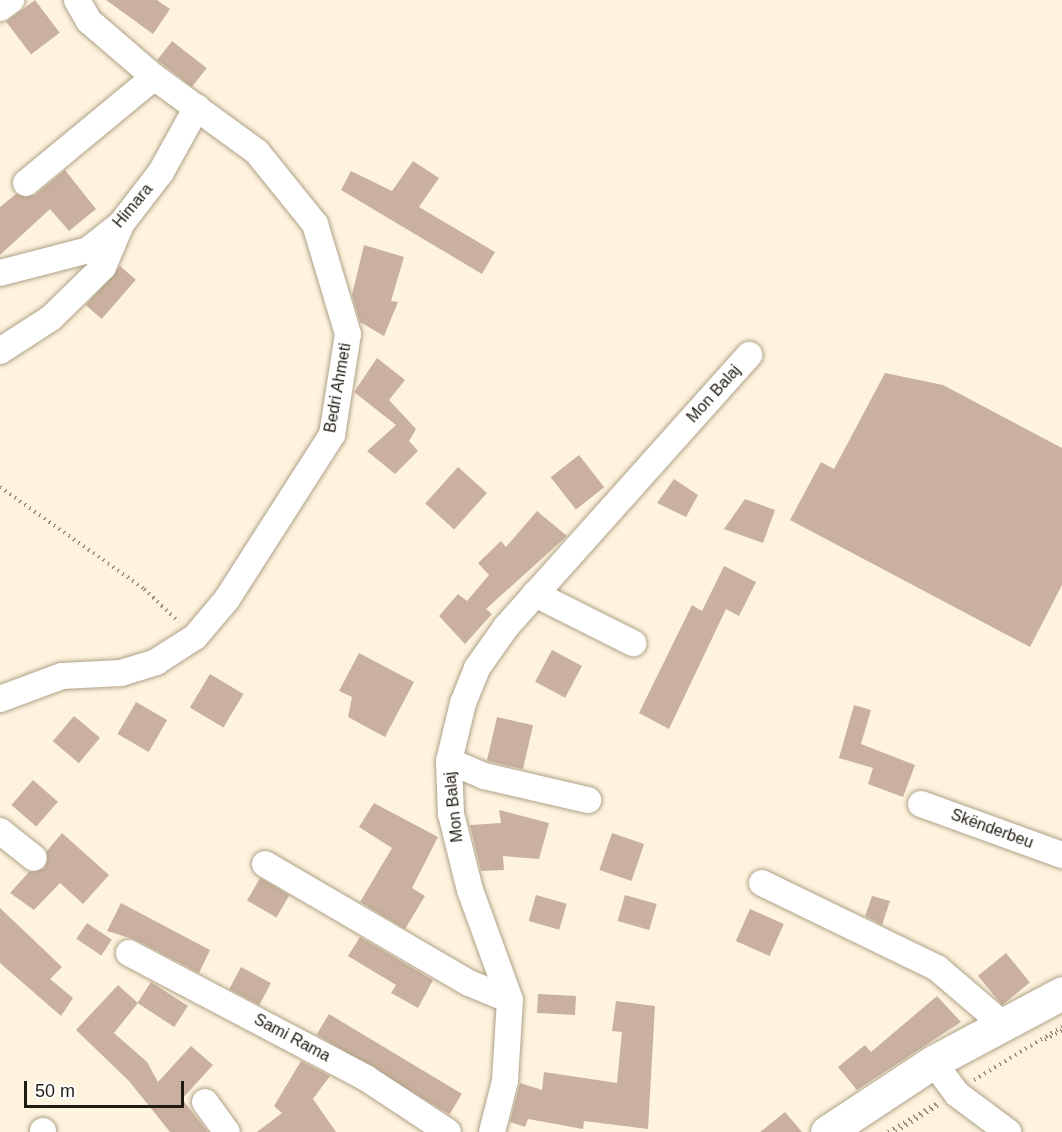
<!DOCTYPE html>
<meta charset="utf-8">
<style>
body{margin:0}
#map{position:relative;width:1062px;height:1132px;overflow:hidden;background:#fef3dd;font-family:Arial,sans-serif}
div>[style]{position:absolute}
.building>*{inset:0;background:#cab19f;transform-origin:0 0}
.path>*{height:4px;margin-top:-2px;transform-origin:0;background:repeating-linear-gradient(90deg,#958d7d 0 1.5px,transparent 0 6px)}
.roads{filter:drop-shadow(0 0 2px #afa188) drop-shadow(0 0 2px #afa188)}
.street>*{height:26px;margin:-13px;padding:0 13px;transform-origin:13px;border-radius:13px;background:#fff}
.secondary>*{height:33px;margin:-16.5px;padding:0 16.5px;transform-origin:16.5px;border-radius:16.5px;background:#fff}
span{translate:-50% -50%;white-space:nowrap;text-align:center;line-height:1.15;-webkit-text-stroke:4.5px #fff;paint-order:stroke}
.street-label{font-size:16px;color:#211c12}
.scale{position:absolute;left:24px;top:1081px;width:160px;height:27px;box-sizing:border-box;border:3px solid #211c12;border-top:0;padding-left:8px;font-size:18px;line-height:21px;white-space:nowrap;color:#211c12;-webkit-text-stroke:4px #fff;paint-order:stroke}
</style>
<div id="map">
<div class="building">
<i style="left:35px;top:0;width:41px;height:36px;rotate:53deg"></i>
<i style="clip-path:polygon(106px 0,157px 0,170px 9px,153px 34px)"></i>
<i style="left:172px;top:41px;width:44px;height:24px;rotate:38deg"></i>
<i style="clip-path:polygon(413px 161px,439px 178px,419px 207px,495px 252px,482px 274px,341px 190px,351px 171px,392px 191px)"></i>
<i style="clip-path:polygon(65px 170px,96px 209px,69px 231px,50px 209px,0 255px,0 207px,16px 194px,35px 195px)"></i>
<i style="clip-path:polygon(364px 245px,404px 257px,391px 301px,398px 302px,384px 336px,360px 322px,352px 295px)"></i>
<i style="left:120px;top:266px;width:21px;height:52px;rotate:41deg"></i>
<i style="clip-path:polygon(377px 358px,405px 380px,389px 400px,416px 429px,409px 441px,418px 451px,395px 474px,367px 451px,396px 425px,354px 392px)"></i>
<i style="clip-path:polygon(885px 373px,943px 385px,1062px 448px,1062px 585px,1030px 647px,790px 520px,821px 462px,834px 469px)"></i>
<i style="left:579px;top:455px;width:41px;height:36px;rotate:52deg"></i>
<i style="left:458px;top:467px;width:39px;height:49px;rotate:42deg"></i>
<i style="clip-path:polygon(674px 479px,698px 495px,686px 517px,657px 503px)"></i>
<i style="clip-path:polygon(745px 499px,775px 510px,763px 543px,724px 529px)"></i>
<i style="clip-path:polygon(537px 511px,567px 536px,486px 609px,492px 614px,465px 644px,439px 616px,458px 594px,467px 601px,489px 575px,478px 563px,501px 541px,506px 547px)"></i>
<i style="clip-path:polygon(724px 566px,756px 582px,739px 616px,726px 609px,669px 729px,639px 713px,692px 605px,702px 611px)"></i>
<i style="left:552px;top:650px;width:34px;height:36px;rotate:28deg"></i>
<i style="clip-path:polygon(359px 653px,414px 682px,385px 737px,348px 717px,352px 697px,339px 691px)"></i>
<i style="left:210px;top:674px;width:39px;height:39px;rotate:31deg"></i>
<i style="left:136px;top:702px;width:36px;height:37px;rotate:30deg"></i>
<i style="clip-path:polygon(854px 705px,871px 710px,861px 744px,915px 765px,903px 797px,868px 784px,873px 768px,839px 758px)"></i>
<i style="left:74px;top:716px;width:34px;height:33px;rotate:40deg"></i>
<i style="left:497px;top:717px;width:37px;height:45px;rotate:13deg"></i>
<i style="left:33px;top:780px;width:33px;height:33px;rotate:41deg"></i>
<i style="clip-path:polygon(374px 803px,438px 837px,412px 888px,425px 896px,405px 929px,360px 902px,392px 848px,359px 827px)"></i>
<i style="clip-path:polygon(499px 810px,549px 823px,539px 859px,503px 856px,504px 870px,481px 871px,470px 825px,501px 823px)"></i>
<i style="clip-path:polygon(62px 833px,109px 875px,83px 904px,60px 883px,34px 910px,10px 893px,29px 872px,45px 868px,47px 851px)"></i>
<i style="left:612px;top:833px;width:34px;height:39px;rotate:19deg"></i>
<i style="left:260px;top:878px;width:34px;height:26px;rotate:30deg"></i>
<i style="left:536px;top:895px;width:32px;height:27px;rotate:16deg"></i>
<i style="left:625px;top:895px;width:33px;height:27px;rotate:16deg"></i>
<i style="clip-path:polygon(872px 896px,890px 901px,882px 925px,865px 916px)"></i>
<i style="clip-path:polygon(121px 903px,210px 950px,199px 973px,136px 940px,107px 931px)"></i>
<i style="clip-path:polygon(0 908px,62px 967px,50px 979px,73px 998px,61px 1016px,0 963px)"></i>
<i style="left:750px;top:909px;width:37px;height:35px;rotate:24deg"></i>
<i style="left:87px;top:923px;width:30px;height:19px;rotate:34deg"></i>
<i style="clip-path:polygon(360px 937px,433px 980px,418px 1008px,391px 993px,396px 985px,348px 956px)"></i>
<i style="left:1006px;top:953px;width:38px;height:36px;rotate:51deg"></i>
<i style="left:241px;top:967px;width:34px;height:25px;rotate:28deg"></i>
<i style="left:151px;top:982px;width:44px;height:25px;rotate:33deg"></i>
<i style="clip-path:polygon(118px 985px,138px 1003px,114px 1033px,147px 1062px,158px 1082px,191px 1046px,213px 1065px,182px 1099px,208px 1132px,170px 1132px,129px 1081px,76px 1030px)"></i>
<i style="left:538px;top:994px;width:38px;height:19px;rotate:3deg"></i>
<i style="clip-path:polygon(937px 996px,961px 1022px,857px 1090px,838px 1067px,865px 1045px,871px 1052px)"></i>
<i style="clip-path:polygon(616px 1001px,655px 1006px,648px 1129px,584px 1121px,583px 1129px,528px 1119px,525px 1127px,510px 1122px,520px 1083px,542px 1090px,544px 1072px,617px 1083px,622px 1032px,612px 1031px)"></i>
<i style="left:329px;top:1014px;width:155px;height:24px;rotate:31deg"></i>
<i style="clip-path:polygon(301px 1061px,330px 1076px,313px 1099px,336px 1132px,257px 1132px,282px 1113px,274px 1106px)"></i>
<i style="clip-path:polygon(785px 1112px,802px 1132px,760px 1132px)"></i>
</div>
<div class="path">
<i style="left:0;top:487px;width:176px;rotate:35.3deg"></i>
<i style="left:144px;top:589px;width:48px;rotate:43.3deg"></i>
<i style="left:1045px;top:1040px;width:20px;rotate:-30deg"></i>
<i style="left:974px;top:1080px;width:103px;rotate:-31.1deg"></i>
<i style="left:888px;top:1132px;width:57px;rotate:-30.6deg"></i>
<i style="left:896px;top:1132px;width:51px;rotate:-32.1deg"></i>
</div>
<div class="roads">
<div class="street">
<i style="left:0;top:8px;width:14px;rotate:-36deg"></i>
<i style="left:26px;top:183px;width:166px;rotate:-39.6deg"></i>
<i style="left:0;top:273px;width:91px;rotate:-14.6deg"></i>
<i style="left:88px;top:250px;width:42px;rotate:-38.2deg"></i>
<i style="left:121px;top:224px;width:66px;rotate:-52.4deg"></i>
<i style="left:161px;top:172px;width:74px;rotate:-61deg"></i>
<i style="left:0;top:351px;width:61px;rotate:-32.9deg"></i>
<i style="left:51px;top:318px;width:73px;rotate:-44.4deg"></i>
<i style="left:103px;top:267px;width:43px;rotate:-67deg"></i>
<i style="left:535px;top:594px;width:110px;rotate:26.6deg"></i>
<i style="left:0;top:699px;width:66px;rotate:-20.4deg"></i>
<i style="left:62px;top:676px;width:59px;rotate:-2.9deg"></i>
<i style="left:121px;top:673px;width:37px;rotate:-17deg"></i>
<i style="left:156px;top:662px;width:46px;rotate:-32.7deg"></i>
<i style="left:195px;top:637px;width:50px;rotate:-49.9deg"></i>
<i style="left:227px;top:599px;width:195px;rotate:-57.4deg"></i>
<i style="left:332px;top:435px;width:102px;rotate:-81deg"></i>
<i style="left:348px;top:334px;width:115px;rotate:-106.7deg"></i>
<i style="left:315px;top:224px;width:92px;rotate:-128.9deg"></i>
<i style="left:257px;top:152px;width:127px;rotate:-143.9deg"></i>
<i style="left:154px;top:77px;width:86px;rotate:-139.3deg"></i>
<i style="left:89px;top:21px;width:24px;rotate:-120deg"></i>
<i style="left:449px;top:761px;width:38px;rotate:23deg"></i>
<i style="left:484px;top:776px;width:107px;rotate:13deg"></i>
<i style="left:921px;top:804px;width:150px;rotate:19.9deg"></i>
<i style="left:0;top:831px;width:43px;rotate:38.5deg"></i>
<i style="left:265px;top:864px;width:236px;rotate:30.3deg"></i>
<i style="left:469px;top:983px;width:44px;rotate:22.5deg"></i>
<i style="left:762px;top:883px;width:195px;rotate:25.9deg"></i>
<i style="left:937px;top:968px;width:91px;rotate:40.5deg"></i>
<i style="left:129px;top:953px;width:268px;rotate:27.8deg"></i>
<i style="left:366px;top:1078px;width:98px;rotate:33.4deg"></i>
<i style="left:933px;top:1062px;width:40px;rotate:53deg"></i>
<i style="left:957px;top:1094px;width:64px;rotate:36.7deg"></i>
<i style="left:205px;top:1102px;width:37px;rotate:54deg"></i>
<i style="left:43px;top:1132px;width:1px;rotate:-90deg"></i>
<i style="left:492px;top:1132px;width:53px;rotate:-75.7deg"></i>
<i style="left:505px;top:1081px;width:81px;rotate:-86.5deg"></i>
<i style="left:510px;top:1000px;width:117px;rotate:-110deg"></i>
<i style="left:470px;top:890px;width:78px;rotate:-104deg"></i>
<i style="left:451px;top:814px;width:53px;rotate:-92.2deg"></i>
<i style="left:449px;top:761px;width:60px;rotate:-76.4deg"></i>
<i style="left:463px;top:703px;width:38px;rotate:-68deg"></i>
<i style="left:477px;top:668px;width:50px;rotate:-54.7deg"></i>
<i style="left:506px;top:627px;width:365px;rotate:-48.2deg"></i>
</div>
<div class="secondary">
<i style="left:827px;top:1132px;width:127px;rotate:-33.4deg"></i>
<i style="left:933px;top:1062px;width:146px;rotate:-28.1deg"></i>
</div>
</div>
<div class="street-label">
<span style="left:133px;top:206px;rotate:-50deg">Himara</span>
<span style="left:338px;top:388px;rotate:-80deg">Bedri Ahmeti</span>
<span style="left:714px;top:394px;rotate:-48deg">Mon Balaj</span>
<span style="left:454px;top:807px;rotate:-96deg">Mon Balaj</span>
<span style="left:992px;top:829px;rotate:20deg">Skënderbeu</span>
<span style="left:292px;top:1038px;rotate:28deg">Sami Rama</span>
</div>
<div class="scale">50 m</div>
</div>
